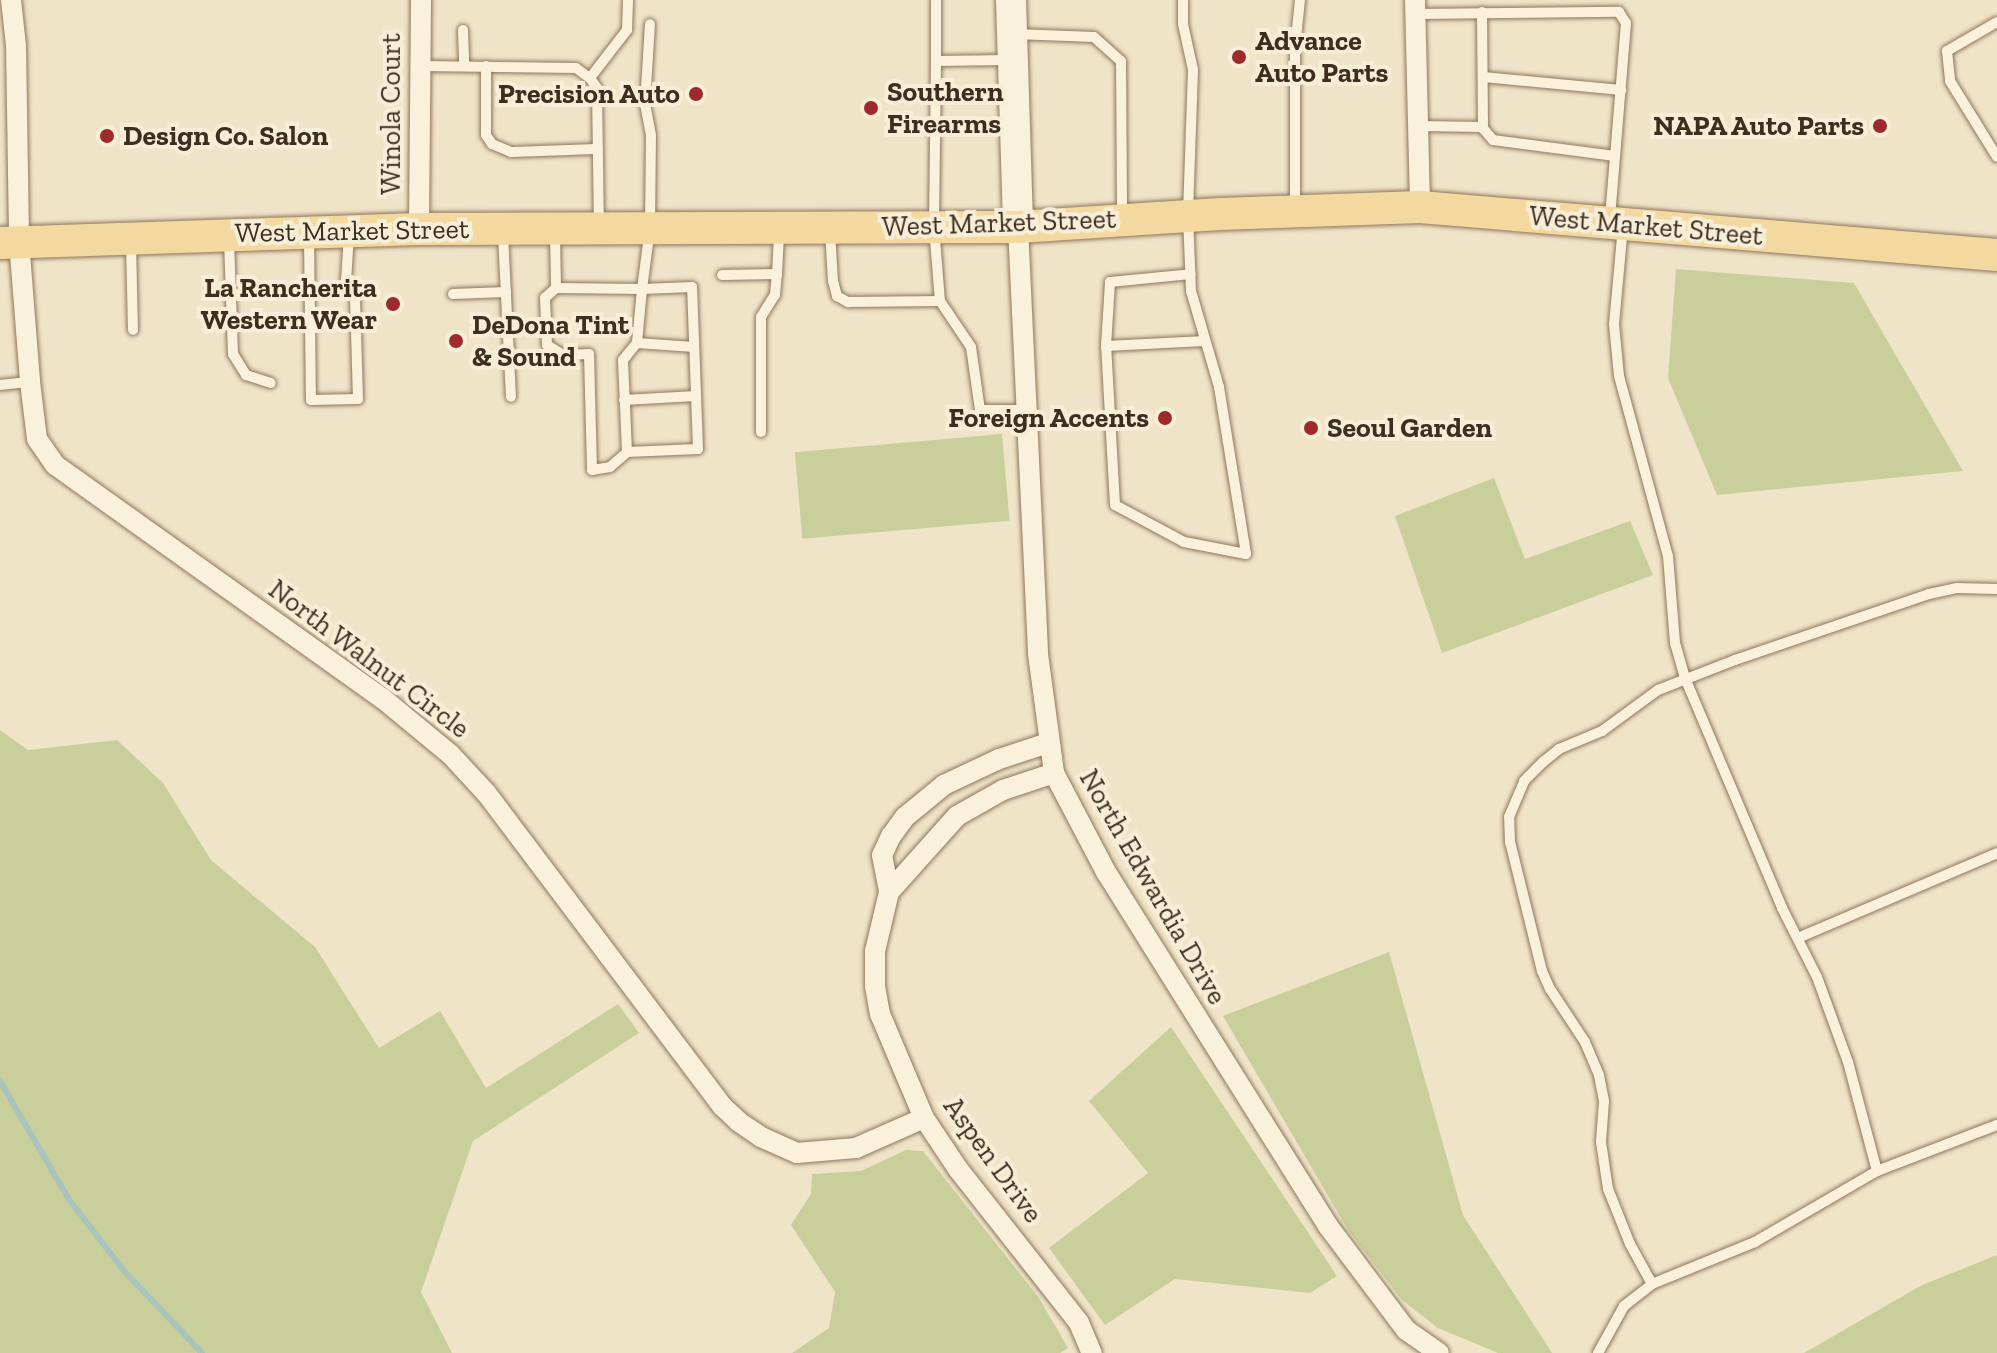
<!DOCTYPE html>
<style>
body{margin:0}
#map{position:relative;width:1997px;height:1353px;overflow:hidden;background:#f0e4c8;font-family:"Zilla Slab",serif}
div>[style]{position:absolute}
.green>*{inset:0;background:#c9cf9b;transform-origin:0 0}
.stream>*{height:6px;margin:-3px;padding:0 3px;transform-origin:3px;border-radius:3px;background:#a9c4bc}
.roads{filter:drop-shadow(0 0 2px #8d765c) drop-shadow(0 0 2px #8d765c)}
.lane>*{height:10px;margin:-5px;padding:0 5px;transform-origin:5px;border-radius:5px;background:#faf1dc}
.street>*{height:20px;margin:-10px;padding:0 10px;transform-origin:10px;border-radius:10px;background:#faf1dc}
.secondary>*{height:30px;margin:-15px;padding:0 15px;transform-origin:15px;border-radius:15px;background:#faf1dc}
.primary>*{height:32px;margin:-16px;padding:0 16px;transform-origin:16px;border-radius:16px;background:#f3d9a0}
.dots>*{width:22px;height:22px;translate:-50% -50%;box-sizing:border-box;border:4px solid #f7eed8;border-radius:50%}
span{translate:-50% -50%;white-space:nowrap;text-align:center;line-height:1.15;-webkit-text-stroke:8px #f7eed8;paint-order:stroke}
.poi-label{font-size:28px;color:#3d2e20;font-weight:700}
.left{translate:0 -50%;text-align:left}
.right{translate:-100% -50%;text-align:right}
.street-label{font-size:28px;color:#3d2e20}
</style>
<div id="map">
<div class="green">
<i style="clip-path:polygon(1676px 269px,1854px 283px,1963px 471px,1717px 495px,1668px 378px)"></i>
<i style="left:1002px;top:434px;width:87px;height:208px;rotate:85deg"></i>
<i style="clip-path:polygon(1494px 478px,1525px 559px,1630px 521px,1653px 575px,1442px 653px,1395px 516px)"></i>
<i style="clip-path:polygon(0 730px,28px 750px,117px 740px,163px 783px,211px 860px,315px 947px,379px 1048px,440px 1011px,486px 1088px,618px 1004px,639px 1033px,473px 1141px,421px 1292px,452px 1353px,0 1353px)"></i>
<i style="clip-path:polygon(1389px 952px,1463px 1215px,1552px 1353px,1498px 1353px,1438px 1328px,1402px 1300px,1348px 1230px,1223px 1016px)"></i>
<i style="clip-path:polygon(1171px 1027px,1337px 1276px,1310px 1293px,1175px 1279px,1105px 1325px,1049px 1248px,1148px 1173px,1089px 1101px)"></i>
<i style="clip-path:polygon(906px 1150px,923px 1151px,1039px 1298px,1068px 1348px,1060px 1353px,792px 1353px,829px 1328px,835px 1292px,791px 1225px,811px 1194px,812px 1174px,861px 1171px)"></i>
<i style="clip-path:polygon(1997px 1255px,1997px 1353px,1804px 1353px,1922px 1285px)"></i>
</div>
<div class="stream">
<i style="left:0;top:1081px;width:135px;rotate:59.8deg"></i>
<i style="left:68px;top:1198px;width:92px;rotate:52.5deg"></i>
<i style="left:124px;top:1271px;width:113px;rotate:46.4deg"></i>
</div>
<div class="roads">
<div class="lane">
<i style="left:936px;top:0;width:61px;rotate:90deg"></i>
<i style="left:1183px;top:0;width:24px;rotate:90deg"></i>
<i style="left:1183px;top:24px;width:47px;rotate:77.7deg"></i>
<i style="left:1193px;top:70px;width:146px;rotate:92deg"></i>
<i style="left:1188px;top:216px;width:75px;rotate:87.7deg"></i>
<i style="left:1191px;top:291px;width:100px;rotate:73.7deg"></i>
<i style="left:1219px;top:387px;width:169px;rotate:80.8deg"></i>
<i style="left:1246px;top:554px;width:63px;rotate:-169deg"></i>
<i style="left:1184px;top:542px;width:78px;rotate:-151.8deg"></i>
<i style="left:1115px;top:505px;width:159px;rotate:-93.2deg"></i>
<i style="left:1106px;top:346px;width:99px;rotate:-2.9deg"></i>
<i style="left:1482px;top:12px;width:117px;rotate:89.5deg"></i>
<i style="left:1416px;top:14px;width:203px;rotate:-0.6deg"></i>
<i style="left:1619px;top:12px;width:13px;rotate:58deg"></i>
<i style="left:1626px;top:23px;width:195px;rotate:94.7deg"></i>
<i style="left:1997px;top:22px;width:58px;rotate:149.9deg"></i>
<i style="left:1947px;top:51px;width:30px;rotate:84deg"></i>
<i style="left:1950px;top:81px;width:89px;rotate:58.3deg"></i>
<i style="left:463px;top:30px;width:35px;rotate:88deg"></i>
<i style="left:1015px;top:34px;width:79px;rotate:2.2deg"></i>
<i style="left:1094px;top:37px;width:36px;rotate:42deg"></i>
<i style="left:1121px;top:61px;width:157px;rotate:89.6deg"></i>
<i style="left:1009px;top:60px;width:73px;rotate:179.2deg"></i>
<i style="left:936px;top:61px;width:166px;rotate:90.7deg"></i>
<i style="left:934px;top:227px;width:74px;rotate:85.4deg"></i>
<i style="left:940px;top:301px;width:55px;rotate:56deg"></i>
<i style="left:971px;top:347px;width:64px;rotate:81.9deg"></i>
<i style="left:980px;top:410px;width:45px"></i>
<i style="left:420px;top:66px;width:156px;rotate:0.7deg"></i>
<i style="left:576px;top:68px;width:17px;rotate:36deg"></i>
<i style="left:590px;top:78px;width:12px;rotate:55deg"></i>
<i style="left:597px;top:88px;width:138px;rotate:89.2deg"></i>
<i style="left:486px;top:66px;width:69px;rotate:90deg"></i>
<i style="left:486px;top:135px;width:11px;rotate:56deg"></i>
<i style="left:492px;top:144px;width:21px;rotate:23deg"></i>
<i style="left:511px;top:152px;width:87px;rotate:-2deg"></i>
<i style="left:1483px;top:77px;width:139px;rotate:5.4deg"></i>
<i style="left:590px;top:78px;width:61px;rotate:-52.4deg"></i>
<i style="left:627px;top:30px;width:30px;rotate:-88deg"></i>
<i style="left:1419px;top:126px;width:63px;rotate:0.9deg"></i>
<i style="left:1482px;top:127px;width:17px;rotate:50deg"></i>
<i style="left:1493px;top:140px;width:123px;rotate:7.5deg"></i>
<i style="left:1295px;top:205px;width:158px;rotate:-90deg"></i>
<i style="left:1295px;top:47px;width:47px;rotate:-83.9deg"></i>
<i style="left:1623px;top:226px;width:98px;rotate:95.2deg"></i>
<i style="left:1614px;top:324px;width:52px;rotate:84.5deg"></i>
<i style="left:1619px;top:376px;width:187px;rotate:74.8deg"></i>
<i style="left:1668px;top:556px;width:87px;rotate:85.4deg"></i>
<i style="left:1675px;top:643px;width:36px;rotate:74deg"></i>
<i style="left:1685px;top:678px;width:250px;rotate:67.1deg"></i>
<i style="left:1782px;top:908px;width:77px;rotate:63.1deg"></i>
<i style="left:1817px;top:977px;width:90px;rotate:70deg"></i>
<i style="left:1848px;top:1062px;width:113px;rotate:75.1deg"></i>
<i style="left:1877px;top:1171px;width:129px;rotate:-21deg"></i>
<i style="left:830px;top:231px;width:50px;rotate:86.6deg"></i>
<i style="left:833px;top:281px;width:16px;rotate:75deg"></i>
<i style="left:837px;top:296px;width:13px;rotate:29deg"></i>
<i style="left:848px;top:302px;width:92px;rotate:-0.6deg"></i>
<i style="left:503px;top:234px;width:163px;rotate:87.2deg"></i>
<i style="left:555px;top:234px;width:54px;rotate:88.9deg"></i>
<i style="left:556px;top:288px;width:86px;rotate:0.7deg"></i>
<i style="left:642px;top:289px;width:54px;rotate:95.3deg"></i>
<i style="left:637px;top:343px;width:57px;rotate:4deg"></i>
<i style="left:309px;top:238px;width:162px;rotate:89.3deg"></i>
<i style="left:311px;top:400px;width:47px;rotate:-1.2deg"></i>
<i style="left:358px;top:399px;width:104px;rotate:-91.7deg"></i>
<i style="left:355px;top:295px;width:17px;rotate:-123deg"></i>
<i style="left:346px;top:281px;width:46px;rotate:-86.3deg"></i>
<i style="left:229px;top:240px;width:114px;rotate:88deg"></i>
<i style="left:233px;top:354px;width:25px;rotate:58deg"></i>
<i style="left:246px;top:375px;width:26px;rotate:18deg"></i>
<i style="left:131px;top:243px;width:87px;rotate:88.7deg"></i>
<i style="left:722px;top:275px;width:55px;rotate:-1deg"></i>
<i style="left:777px;top:274px;width:40px;rotate:-87.1deg"></i>
<i style="left:556px;top:288px;width:15px;rotate:138deg"></i>
<i style="left:545px;top:298px;width:47px;rotate:87.6deg"></i>
<i style="left:547px;top:345px;width:19px;rotate:32deg"></i>
<i style="left:563px;top:355px;width:26px;rotate:-2deg"></i>
<i style="left:589px;top:354px;width:116px;rotate:88.5deg"></i>
<i style="left:592px;top:470px;width:18px;rotate:-9deg"></i>
<i style="left:610px;top:467px;width:23px;rotate:-41deg"></i>
<i style="left:627px;top:452px;width:71px;rotate:-2.4deg"></i>
<i style="left:698px;top:449px;width:162px;rotate:-92.1deg"></i>
<i style="left:692px;top:287px;width:50px;rotate:177.7deg"></i>
<i style="left:642px;top:289px;width:62px;rotate:-82.5deg"></i>
<i style="left:650px;top:228px;width:93px;rotate:-89.4deg"></i>
<i style="left:651px;top:135px;width:31px;rotate:-101deg"></i>
<i style="left:645px;top:105px;width:81px;rotate:-86.5deg"></i>
<i style="left:453px;top:294px;width:53px;rotate:-2.2deg"></i>
<i style="left:1106px;top:346px;width:64px;rotate:-86.4deg"></i>
<i style="left:1110px;top:282px;width:81px;rotate:-5.6deg"></i>
<i style="left:0;top:385px;width:30px;rotate:-6deg"></i>
<i style="left:624px;top:400px;width:72px;rotate:-3.2deg"></i>
<i style="left:761px;top:432px;width:115px;rotate:-90deg"></i>
<i style="left:761px;top:317px;width:26px;rotate:-58deg"></i>
<i style="left:775px;top:295px;width:21px;rotate:-85deg"></i>
<i style="left:627px;top:452px;width:92px;rotate:-92.5deg"></i>
<i style="left:623px;top:360px;width:22px;rotate:-51deg"></i>
<i style="left:1798px;top:938px;width:216px;rotate:-23.1deg"></i>
<i style="left:1877px;top:1171px;width:141px;rotate:149.8deg"></i>
<i style="left:1755px;top:1242px;width:111px;rotate:157.8deg"></i>
<i style="left:1652px;top:1284px;width:46px;rotate:-118.8deg"></i>
<i style="left:1630px;top:1244px;width:59px;rotate:-111.8deg"></i>
<i style="left:1608px;top:1189px;width:48px;rotate:-98.5deg"></i>
<i style="left:1601px;top:1142px;width:41px;rotate:-85.8deg"></i>
<i style="left:1604px;top:1101px;width:26px;rotate:-101deg"></i>
<i style="left:1599px;top:1075px;width:36px;rotate:-113deg"></i>
<i style="left:1585px;top:1042px;width:64px;rotate:-123.4deg"></i>
<i style="left:1550px;top:989px;width:20px;rotate:-114deg"></i>
<i style="left:1542px;top:971px;width:133px;rotate:-103.9deg"></i>
<i style="left:1510px;top:842px;width:25px;rotate:-92deg"></i>
<i style="left:1509px;top:817px;width:39px;rotate:-67deg"></i>
<i style="left:1524px;top:781px;width:27px;rotate:-45deg"></i>
<i style="left:1543px;top:762px;width:21px;rotate:-39deg"></i>
<i style="left:1559px;top:749px;width:47px;rotate:-22.7deg"></i>
<i style="left:1602px;top:731px;width:69px;rotate:-36.2deg"></i>
<i style="left:1658px;top:690px;width:83px;rotate:-21.3deg"></i>
<i style="left:1735px;top:660px;width:205px;rotate:-18.8deg"></i>
<i style="left:1929px;top:594px;width:29px;rotate:-12deg"></i>
<i style="left:1957px;top:588px;width:40px;rotate:1.4deg"></i>
<i style="left:1598px;top:1353px;width:54px;rotate:-61deg"></i>
<i style="left:1624px;top:1306px;width:36px;rotate:-38deg"></i>
</div>
<div class="street">
<i style="left:11px;top:0;width:45px;rotate:83.7deg"></i>
<i style="left:16px;top:45px;width:196px;rotate:89.1deg"></i>
<i style="left:19px;top:241px;width:141px;rotate:85.5deg"></i>
<i style="left:30px;top:382px;width:57px;rotate:83deg"></i>
<i style="left:37px;top:439px;width:32px;rotate:55deg"></i>
<i style="left:55px;top:465px;width:402px;rotate:35.5deg"></i>
<i style="left:382px;top:698px;width:88px;rotate:39.5deg"></i>
<i style="left:450px;top:754px;width:54px;rotate:47.2deg"></i>
<i style="left:487px;top:794px;width:391px;rotate:53deg"></i>
<i style="left:722px;top:1106px;width:23px;rotate:43deg"></i>
<i style="left:739px;top:1122px;width:27px;rotate:34deg"></i>
<i style="left:761px;top:1137px;width:39px;rotate:24deg"></i>
<i style="left:797px;top:1153px;width:59px;rotate:-4.8deg"></i>
<i style="left:856px;top:1148px;width:74px;rotate:-23.8deg"></i>
<i style="left:1415px;top:0;width:207px;rotate:88.6deg"></i>
<i style="left:1018px;top:227px;width:427px;rotate:87.3deg"></i>
<i style="left:1038px;top:654px;width:120px;rotate:82.3deg"></i>
<i style="left:1054px;top:773px;width:112px;rotate:62.3deg"></i>
<i style="left:1106px;top:872px;width:418px;rotate:57.9deg"></i>
<i style="left:1328px;top:1226px;width:130px;rotate:53.1deg"></i>
<i style="left:1406px;top:1330px;width:40px;rotate:34.9deg"></i>
<i style="left:419px;top:229px;width:229px;rotate:-89.5deg"></i>
<i style="left:1048px;top:743px;width:52px;rotate:161.9deg"></i>
<i style="left:999px;top:759px;width:61px;rotate:154.7deg"></i>
<i style="left:944px;top:785px;width:50px;rotate:140.6deg"></i>
<i style="left:905px;top:817px;width:24px;rotate:126deg"></i>
<i style="left:891px;top:836px;width:21px;rotate:115deg"></i>
<i style="left:882px;top:855px;width:38px;rotate:79deg"></i>
<i style="left:889px;top:892px;width:61px;rotate:103.3deg"></i>
<i style="left:875px;top:951px;width:35px;rotate:90deg"></i>
<i style="left:875px;top:986px;width:28px;rotate:80deg"></i>
<i style="left:880px;top:1014px;width:113px;rotate:67.1deg"></i>
<i style="left:924px;top:1118px;width:61px;rotate:56.3deg"></i>
<i style="left:958px;top:1169px;width:196px;rotate:51.8deg"></i>
<i style="left:1079px;top:1323px;width:33px;rotate:67deg"></i>
<i style="left:889px;top:892px;width:102px;rotate:-48.2deg"></i>
<i style="left:957px;top:816px;width:53px;rotate:-29.5deg"></i>
<i style="left:1003px;top:790px;width:54px;rotate:-18.4deg"></i>
</div>
<div class="secondary">
<i style="left:1011px;top:0;width:227px;rotate:88.2deg"></i>
</div>
<div class="primary">
<i style="left:0;top:243px;width:419px;rotate:-1.9deg"></i>
<i style="left:419px;top:229px;width:599px;rotate:-0.19deg"></i>
<i style="left:1018px;top:227px;width:202px;rotate:-3.7deg"></i>
<i style="left:1220px;top:214px;width:200px;rotate:-2deg"></i>
<i style="left:1420px;top:207px;width:579px;rotate:4.76deg"></i>
</div>
</div>
<div class="dots">
<i style="left:1239px;top:57px;background:#9e2a2b"></i>
<i style="left:696px;top:94px;background:#9e2a2b"></i>
<i style="left:871px;top:108px;background:#9e2a2b"></i>
<i style="left:1880px;top:126px;background:#9e2a2b"></i>
<i style="left:107px;top:136px;background:#9e2a2b"></i>
<i style="left:393px;top:304px;background:#9e2a2b"></i>
<i style="left:456px;top:341px;background:#9e2a2b"></i>
<i style="left:1165px;top:418px;background:#9e2a2b"></i>
<i style="left:1311px;top:428px;background:#9e2a2b"></i>
</div>
<div class="poi-label">
<span class="left" style="left:1255px;top:57px">Advance<br>Auto Parts</span>
<span class="left" style="left:887px;top:108px">Southern<br>Firearms</span>
<span class="right" style="left:680px;top:94px">Precision Auto</span>
<span class="right" style="left:1864px;top:126px">NAPA Auto Parts</span>
<span class="left" style="left:123px;top:136px">Design Co. Salon</span>
<span class="right" style="left:377px;top:304px">La Rancherita<br>Western Wear</span>
<span class="left" style="left:472px;top:341px">DeDona Tint<br>&amp; Sound</span>
<span class="right" style="left:1149px;top:418px">Foreign Accents</span>
<span class="left" style="left:1327px;top:428px">Seoul Garden</span>
</div>
<div class="street-label">
<span style="left:391px;top:114px;rotate:-90deg">Winola Court</span>
<span style="left:999px;top:223px;rotate:-2deg">West Market Street</span>
<span style="left:1646px;top:226px;rotate:5deg">West Market Street</span>
<span style="left:352px;top:231px;rotate:-1deg">West Market Street</span>
<span style="left:369px;top:659px;rotate:37deg">North Walnut Circle</span>
<span style="left:1153px;top:887px;rotate:60deg">North Edwardia Drive</span>
<span style="left:993px;top:1160px;rotate:54deg">Aspen Drive</span>
</div>
</div>
